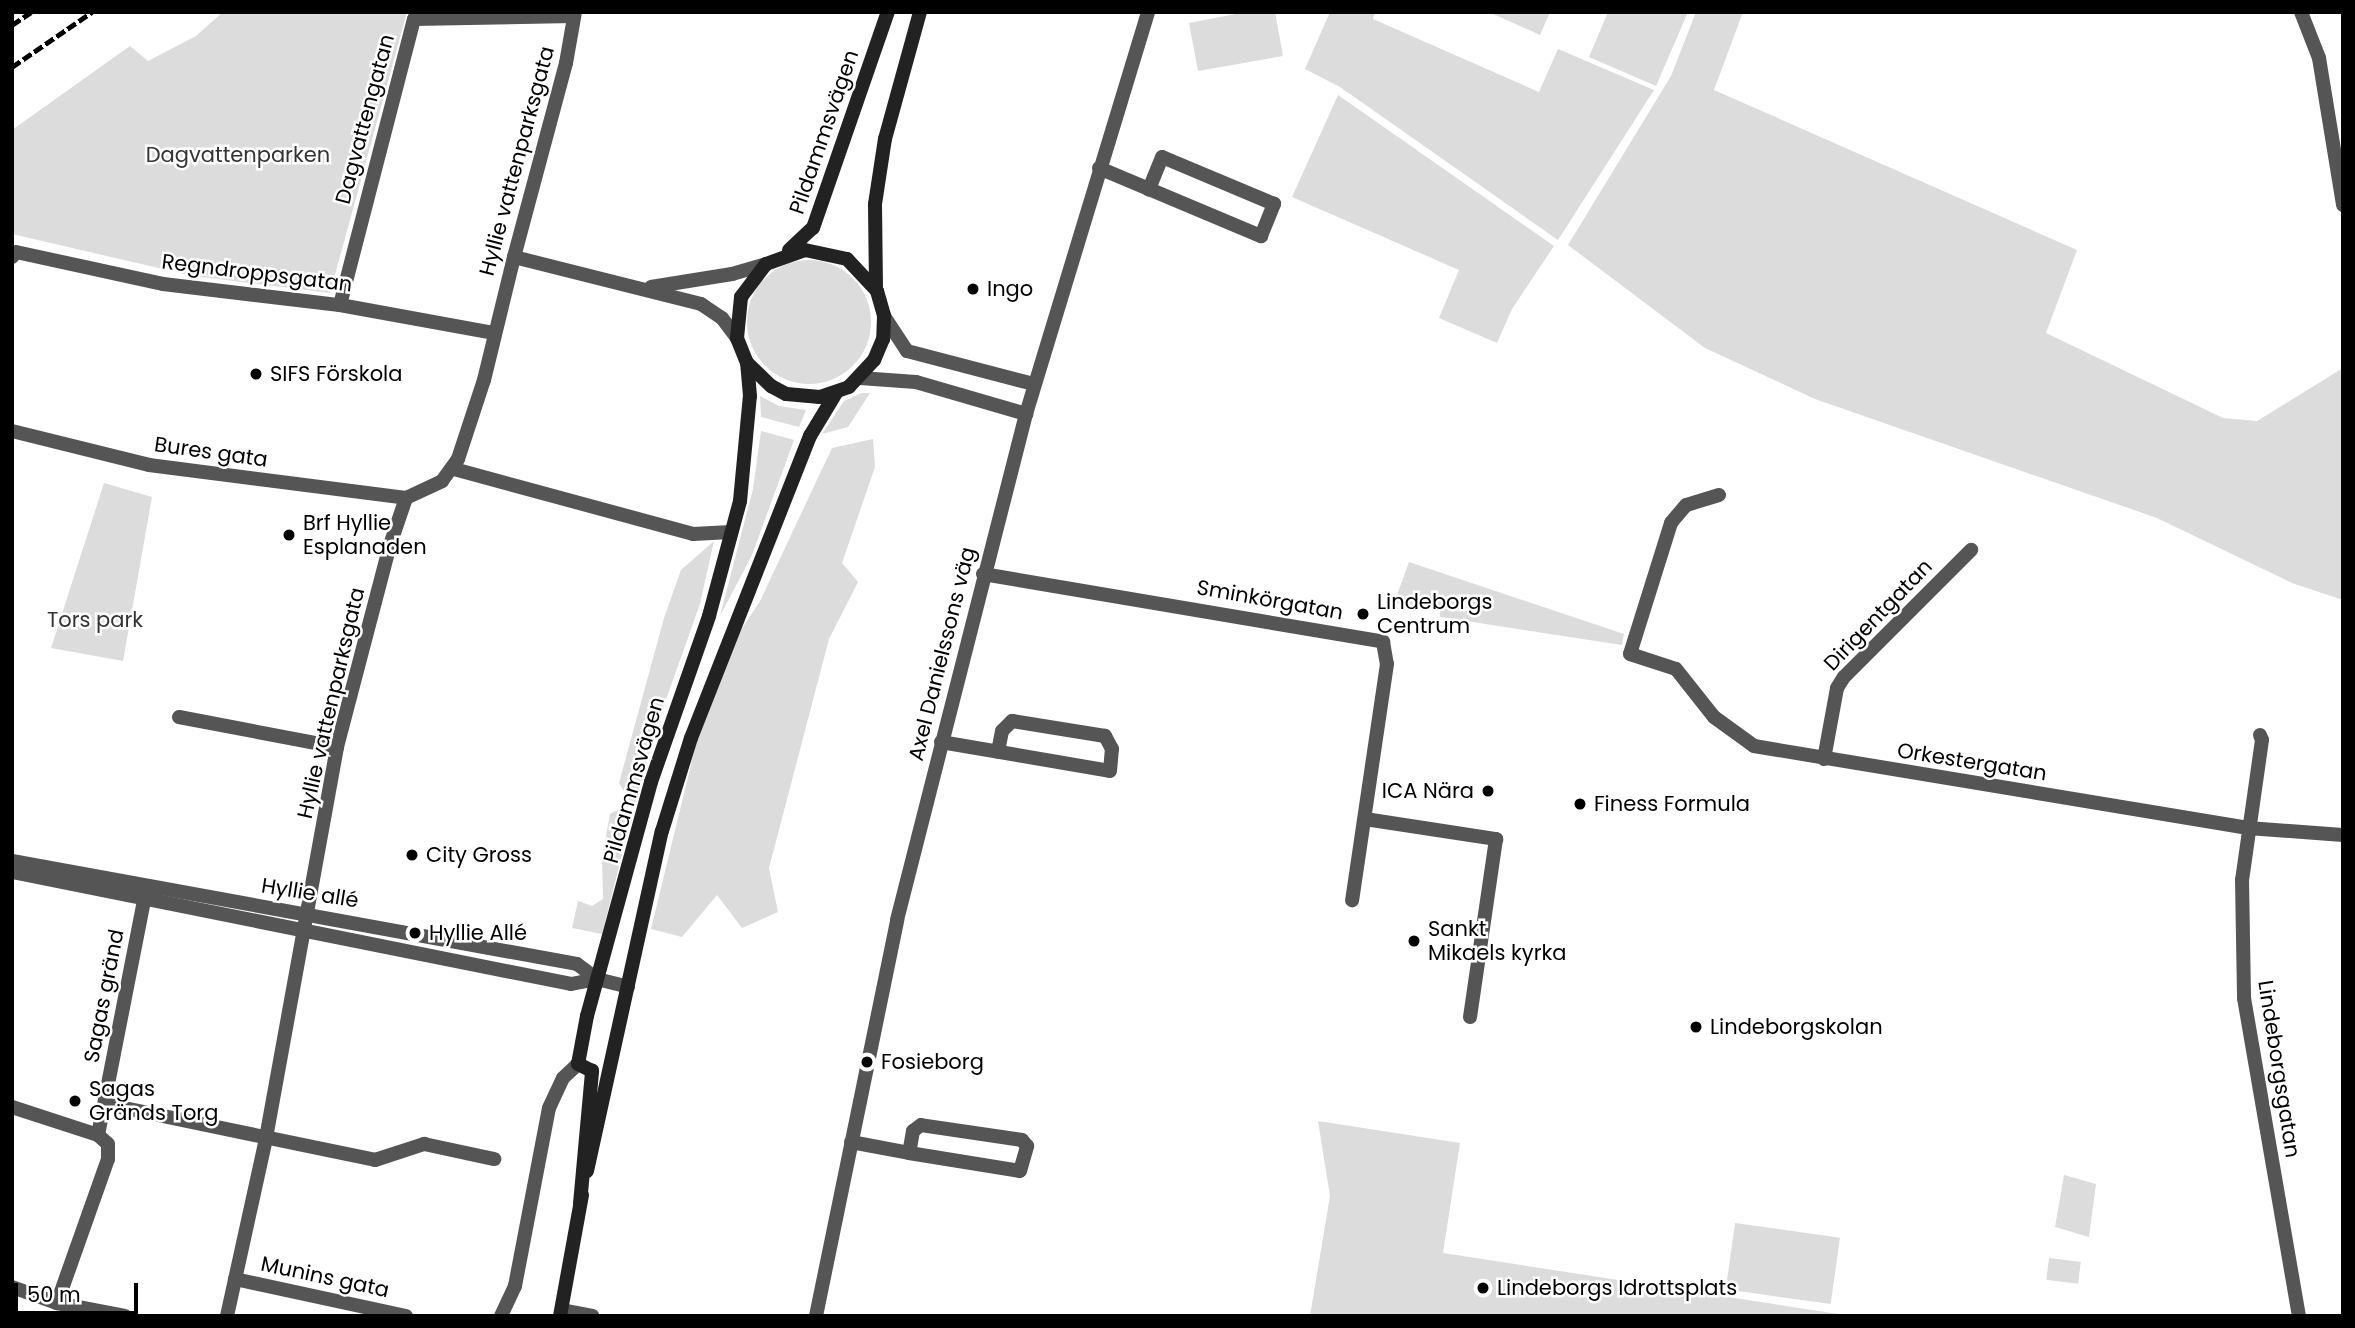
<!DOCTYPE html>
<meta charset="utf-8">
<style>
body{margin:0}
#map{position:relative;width:2355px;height:1328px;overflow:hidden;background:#fff;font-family:Poppins,sans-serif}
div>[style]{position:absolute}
.green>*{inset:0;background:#dcdcdc;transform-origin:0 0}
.round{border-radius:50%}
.minor>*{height:14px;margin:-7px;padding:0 7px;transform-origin:7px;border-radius:7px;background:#555}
.tertiary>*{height:14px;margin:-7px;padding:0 7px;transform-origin:7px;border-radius:7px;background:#555}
.secondary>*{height:14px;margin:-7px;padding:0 7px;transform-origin:7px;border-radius:7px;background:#222}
.rail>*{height:5px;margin-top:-2.5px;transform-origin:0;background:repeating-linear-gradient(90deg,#000 0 10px,transparent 0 13.5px)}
.dots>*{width:19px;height:19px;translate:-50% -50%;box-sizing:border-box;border:4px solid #fff;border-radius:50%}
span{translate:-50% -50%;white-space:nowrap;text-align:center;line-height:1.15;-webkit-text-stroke:5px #fff;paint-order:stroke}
.street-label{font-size:21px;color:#000}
.park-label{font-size:21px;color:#333}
.poi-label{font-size:21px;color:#000}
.left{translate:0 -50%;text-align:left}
.right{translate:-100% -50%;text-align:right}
.frame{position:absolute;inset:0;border:14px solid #000;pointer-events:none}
.scale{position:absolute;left:14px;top:1283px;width:124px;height:32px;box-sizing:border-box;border:4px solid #000;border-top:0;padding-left:9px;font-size:21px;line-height:24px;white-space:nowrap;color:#000;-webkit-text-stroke:5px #fff;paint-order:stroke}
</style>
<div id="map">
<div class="green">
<i style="clip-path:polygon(223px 12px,407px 12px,330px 293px,193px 276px,12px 234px,12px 130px,130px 46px,148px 61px,196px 36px)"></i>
<i style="clip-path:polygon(1246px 12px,1275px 12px,1283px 56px,1198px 71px,1189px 23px)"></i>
<i style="clip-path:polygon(1330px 12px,1375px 12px,1373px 19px,1539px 92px,1558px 49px,1654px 90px,1558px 240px,1340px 87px,1305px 69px)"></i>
<i style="clip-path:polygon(1489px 12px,1550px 12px,1540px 35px)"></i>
<i style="clip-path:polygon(1608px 12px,1688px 12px,1656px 86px,1589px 57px)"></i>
<i style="clip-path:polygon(1696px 12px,1743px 12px,1714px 90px,2077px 250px,2046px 333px,2223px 418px,2257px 421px,2343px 368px,2343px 600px,2292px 583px,2157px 518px,1815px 399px,1705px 348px,1568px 245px,1671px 76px)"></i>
<i style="clip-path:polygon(1338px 95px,1554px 246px,1512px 309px,1497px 343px,1439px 318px,1459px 270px,1292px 197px)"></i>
<i class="round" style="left:747px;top:260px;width:124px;height:124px"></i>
<i style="clip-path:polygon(862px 393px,870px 393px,848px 427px,822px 434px,844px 401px)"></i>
<i style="clip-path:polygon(760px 396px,779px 406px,806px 410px,799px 427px,761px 417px)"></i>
<i style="clip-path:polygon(761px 431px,794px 440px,752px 555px,720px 616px,753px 489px)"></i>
<i style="clip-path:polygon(873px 439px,875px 467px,842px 563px,858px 582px,829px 639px,769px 868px,778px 912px,742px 928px,717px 895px,682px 937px,651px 929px,698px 736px,730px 647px,760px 601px,832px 448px)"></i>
<i style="clip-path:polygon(104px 483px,152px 497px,123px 661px,51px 648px)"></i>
<i style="clip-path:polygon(714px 541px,700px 604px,658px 722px,634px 808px,619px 783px,664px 618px,681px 570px)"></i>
<i style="clip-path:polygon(1409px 562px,1624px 634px,1622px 645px,1440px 617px,1440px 610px,1394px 603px)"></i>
<i style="clip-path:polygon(619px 809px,627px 819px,627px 835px,602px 934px,572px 928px,578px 901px,592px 906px,603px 899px,602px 858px,610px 814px)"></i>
<i style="clip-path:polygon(1318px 1121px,1460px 1143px,1443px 1253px,1851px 1316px,1310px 1316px,1330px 1196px)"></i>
<i style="clip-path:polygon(2064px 1175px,2096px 1184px,2089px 1237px,2055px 1227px)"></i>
<i style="left:1735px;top:1223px;width:106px;height:67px;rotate:8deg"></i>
<i style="left:2049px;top:1258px;width:32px;height:22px;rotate:7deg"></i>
</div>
<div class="minor">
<i style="left:1099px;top:168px;width:176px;rotate:22.8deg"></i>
<i style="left:1261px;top:236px;width:35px;rotate:-68deg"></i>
<i style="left:1274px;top:204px;width:121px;rotate:-157.2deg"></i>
<i style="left:1162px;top:157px;width:35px;rotate:112deg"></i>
<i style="left:12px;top:257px;width:6px;rotate:-51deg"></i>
<i style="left:16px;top:252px;width:150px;rotate:12.3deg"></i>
<i style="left:163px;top:284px;width:178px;rotate:6.8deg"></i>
<i style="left:340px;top:305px;width:157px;rotate:10.3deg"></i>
<i style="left:340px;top:305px;width:295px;rotate:-75.5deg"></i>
<i style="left:414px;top:19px;width:160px;rotate:-1.1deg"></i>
<i style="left:12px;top:431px;width:141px;rotate:13.9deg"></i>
<i style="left:149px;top:465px;width:259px;rotate:7.3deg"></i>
<i style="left:454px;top:469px;width:248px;rotate:15.2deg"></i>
<i style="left:693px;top:534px;width:38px;rotate:-3deg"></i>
<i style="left:1719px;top:495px;width:34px;rotate:163deg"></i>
<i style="left:1686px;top:505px;width:23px;rotate:130deg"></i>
<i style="left:1671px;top:523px;width:137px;rotate:107.4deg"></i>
<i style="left:1630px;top:654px;width:48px;rotate:18.1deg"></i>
<i style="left:1676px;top:669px;width:61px;rotate:51.6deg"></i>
<i style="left:1714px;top:717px;width:49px;rotate:35.9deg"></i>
<i style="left:1754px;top:746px;width:501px;rotate:9.42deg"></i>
<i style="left:2248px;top:828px;width:95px;rotate:4.2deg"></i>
<i style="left:983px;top:574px;width:406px;rotate:9.6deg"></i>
<i style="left:1383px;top:642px;width:22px;rotate:80deg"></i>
<i style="left:1387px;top:664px;width:239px;rotate:98.4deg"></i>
<i style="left:179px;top:717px;width:161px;rotate:10.8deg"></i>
<i style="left:2260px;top:735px;width:5px;rotate:68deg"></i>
<i style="left:2262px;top:740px;width:141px;rotate:98.1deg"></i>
<i style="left:2242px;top:880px;width:118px;rotate:89deg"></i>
<i style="left:2244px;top:998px;width:323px;rotate:80.2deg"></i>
<i style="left:941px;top:742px;width:171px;rotate:9.7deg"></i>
<i style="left:1110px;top:771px;width:22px;rotate:-85deg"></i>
<i style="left:1112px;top:749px;width:15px;rotate:-118deg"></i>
<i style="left:1105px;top:736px;width:94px;rotate:-170.8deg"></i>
<i style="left:1012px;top:721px;width:14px;rotate:135deg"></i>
<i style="left:1002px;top:731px;width:21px;rotate:101deg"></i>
<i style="left:1824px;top:759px;width:72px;rotate:-79.6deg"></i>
<i style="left:1837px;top:688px;width:13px;rotate:-58deg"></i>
<i style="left:1844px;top:677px;width:180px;rotate:-45deg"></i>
<i style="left:1365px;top:819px;width:133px;rotate:8.7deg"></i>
<i style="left:1496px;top:839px;width:180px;rotate:98.3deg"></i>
<i style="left:105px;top:1104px;width:276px;rotate:11.7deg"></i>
<i style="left:375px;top:1160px;width:52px;rotate:-18.1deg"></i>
<i style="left:424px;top:1144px;width:72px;rotate:12.1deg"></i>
<i style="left:12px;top:1107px;width:90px;rotate:18deg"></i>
<i style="left:98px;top:1135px;width:13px;rotate:42deg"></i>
<i style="left:108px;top:1144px;width:15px;rotate:90deg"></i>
<i style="left:108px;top:1159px;width:153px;rotate:109.5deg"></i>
<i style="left:98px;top:1135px;width:244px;rotate:-78.9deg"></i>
<i style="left:851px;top:1142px;width:59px;rotate:10.7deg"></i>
<i style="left:909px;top:1153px;width:112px;rotate:9.2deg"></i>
<i style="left:1020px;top:1171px;width:26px;rotate:-74deg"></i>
<i style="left:1027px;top:1146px;width:8px;rotate:-130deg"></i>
<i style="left:1022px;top:1140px;width:102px;rotate:-171.6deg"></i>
<i style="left:921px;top:1125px;width:10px;rotate:143deg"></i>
<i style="left:913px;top:1131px;width:22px;rotate:100deg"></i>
<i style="left:235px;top:1279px;width:175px;rotate:12.2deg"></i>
<i style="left:12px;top:1287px;width:48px;rotate:19.6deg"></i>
<i style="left:57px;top:1303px;width:69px;rotate:10.8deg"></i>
<i style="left:562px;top:1310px;width:31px;rotate:11deg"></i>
<i style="left:227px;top:1316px;width:182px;rotate:-77.6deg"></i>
<i style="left:266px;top:1138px;width:397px;rotate:-79.7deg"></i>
<i style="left:337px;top:747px;width:209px;rotate:-75.3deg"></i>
<i style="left:390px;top:545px;width:50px;rotate:-71.2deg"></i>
<i style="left:406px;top:498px;width:40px;rotate:-25deg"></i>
<i style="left:442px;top:481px;width:27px;rotate:-54deg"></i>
<i style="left:458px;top:459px;width:83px;rotate:-71.8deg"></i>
<i style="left:484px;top:380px;width:127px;rotate:-76.3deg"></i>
<i style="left:501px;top:1316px;width:33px;rotate:-65deg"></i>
<i style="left:515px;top:1286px;width:181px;rotate:-79.2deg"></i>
<i style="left:549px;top:1108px;width:33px;rotate:-65deg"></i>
<i style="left:563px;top:1078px;width:21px;rotate:-43deg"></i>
<i style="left:816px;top:1316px;width:404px;rotate:-78.4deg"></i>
<i style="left:897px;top:920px;width:522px;rotate:-75.7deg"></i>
</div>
<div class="tertiary">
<i style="left:575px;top:12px;width:52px;rotate:100deg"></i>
<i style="left:566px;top:63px;width:201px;rotate:105deg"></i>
<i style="left:514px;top:257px;width:193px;rotate:14.1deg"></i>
<i style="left:701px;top:304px;width:25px;rotate:34deg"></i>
<i style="left:722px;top:318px;width:25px;rotate:53deg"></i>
<i style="left:2301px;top:12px;width:49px;rotate:68.6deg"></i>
<i style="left:2319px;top:58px;width:149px;rotate:80.7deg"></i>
<i style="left:651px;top:287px;width:82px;rotate:-9.1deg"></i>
<i style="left:732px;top:274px;width:35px;rotate:-16deg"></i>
<i style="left:884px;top:316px;width:42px;rotate:56.7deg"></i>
<i style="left:907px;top:351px;width:131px;rotate:14.6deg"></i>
<i style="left:860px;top:378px;width:56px;rotate:4.1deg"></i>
<i style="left:916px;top:382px;width:115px;rotate:16.2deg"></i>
<i style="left:1026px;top:414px;width:420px;rotate:-73.1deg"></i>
<i style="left:12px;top:861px;width:574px;rotate:10.33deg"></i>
<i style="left:577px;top:964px;width:25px;rotate:37deg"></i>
<i style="left:597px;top:979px;width:32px;rotate:14deg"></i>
<i style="left:12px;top:872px;width:570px;rotate:11.33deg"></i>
<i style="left:571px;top:984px;width:26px;rotate:-11deg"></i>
</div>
<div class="secondary">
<i style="left:789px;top:250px;width:33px;rotate:-43deg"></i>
<i style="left:813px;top:228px;width:229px;rotate:-70.9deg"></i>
<i style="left:876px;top:287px;width:83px;rotate:-90.7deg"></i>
<i style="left:875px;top:204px;width:66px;rotate:-81.3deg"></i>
<i style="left:885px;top:139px;width:132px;rotate:-74.6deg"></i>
<i style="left:587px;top:1171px;width:348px;rotate:-77.6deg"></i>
<i style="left:662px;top:831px;width:97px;rotate:-72.7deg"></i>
<i style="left:691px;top:738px;width:325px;rotate:-68.5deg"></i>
<i style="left:810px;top:436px;width:50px;rotate:-58.8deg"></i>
<i style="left:580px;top:1204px;width:134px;rotate:-84.8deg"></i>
<i style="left:592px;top:1071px;width:16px;rotate:-153deg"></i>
<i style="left:578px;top:1064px;width:49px;rotate:-79.4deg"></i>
<i style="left:587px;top:1016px;width:243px;rotate:-74.7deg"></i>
<i style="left:651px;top:782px;width:176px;rotate:-70.7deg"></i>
<i style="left:709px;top:616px;width:119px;rotate:-74.9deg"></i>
<i style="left:740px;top:501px;width:105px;rotate:-84.6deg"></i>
<i style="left:750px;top:396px;width:33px;rotate:-95deg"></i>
<i style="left:747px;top:363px;width:27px;rotate:-112deg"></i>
<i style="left:737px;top:338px;width:41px;rotate:-84.4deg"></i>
<i style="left:741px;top:297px;width:41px;rotate:-52.9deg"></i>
<i style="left:766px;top:264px;width:41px;rotate:-19.7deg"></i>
<i style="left:805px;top:250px;width:43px;rotate:12.1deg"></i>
<i style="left:847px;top:259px;width:44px;rotate:46.8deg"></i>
<i style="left:877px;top:291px;width:26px;rotate:74deg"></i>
<i style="left:884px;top:316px;width:23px;rotate:92deg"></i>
<i style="left:883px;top:339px;width:23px;rotate:113deg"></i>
<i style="left:874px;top:360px;width:37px;rotate:133deg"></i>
<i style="left:849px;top:387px;width:31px;rotate:161deg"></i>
<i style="left:820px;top:397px;width:34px;rotate:-175deg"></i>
<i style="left:786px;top:394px;width:17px;rotate:-152deg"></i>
<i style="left:771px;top:386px;width:33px;rotate:-136deg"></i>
<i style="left:560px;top:1316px;width:123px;rotate:-79.7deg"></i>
</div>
<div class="rail">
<i style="left:12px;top:25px;width:23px;rotate:-34deg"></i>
<i style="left:12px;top:67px;width:97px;rotate:-34.5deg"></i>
</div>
<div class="dots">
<i style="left:973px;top:289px;background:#000"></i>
<i style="left:256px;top:374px;background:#000"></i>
<i style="left:289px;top:535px;background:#000"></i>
<i style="left:1363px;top:614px;background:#000"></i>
<i style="left:1488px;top:791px;background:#000"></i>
<i style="left:1580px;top:804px;background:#000"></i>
<i style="left:412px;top:855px;background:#000"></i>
<i style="left:415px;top:933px;background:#000"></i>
<i style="left:1414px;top:941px;background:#000"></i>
<i style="left:1696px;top:1027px;background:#000"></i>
<i style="left:867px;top:1062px;background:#000"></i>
<i style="left:75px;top:1101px;background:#000"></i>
<i style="left:1483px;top:1288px;background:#000"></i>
</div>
<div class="street-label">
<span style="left:365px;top:119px;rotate:-75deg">Dagvattengatan</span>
<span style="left:824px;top:132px;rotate:-71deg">Pildammsvägen</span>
<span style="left:517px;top:161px;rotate:-75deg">Hyllie vattenparksgata</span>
<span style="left:257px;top:273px;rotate:7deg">Regndroppsgatan</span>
<span style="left:211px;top:452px;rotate:8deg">Bures gata</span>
<span style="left:1270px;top:600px;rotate:10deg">Sminkörgatan</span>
<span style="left:1878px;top:615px;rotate:-46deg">Dirigentgatan</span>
<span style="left:942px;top:654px;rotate:-76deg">Axel Danielssons väg</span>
<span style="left:331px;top:703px;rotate:-77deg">Hyllie vattenparksgata</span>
<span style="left:1972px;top:762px;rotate:9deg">Orkestergatan</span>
<span style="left:634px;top:780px;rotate:-74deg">Pildammsvägen</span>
<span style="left:310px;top:893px;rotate:9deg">Hyllie allé</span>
<span style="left:104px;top:996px;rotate:-79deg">Sagas gränd</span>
<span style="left:2279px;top:1069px;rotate:81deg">Lindeborgsgatan</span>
<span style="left:325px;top:1277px;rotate:12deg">Munins gata</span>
</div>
<div class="park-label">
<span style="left:238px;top:155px">Dagvattenparken</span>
<span style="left:95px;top:620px">Tors park</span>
</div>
<div class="poi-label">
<span class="left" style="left:987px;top:289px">Ingo</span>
<span class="left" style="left:270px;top:374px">SIFS Förskola</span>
<span class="left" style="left:303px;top:535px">Brf Hyllie<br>Esplanaden</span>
<span class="left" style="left:1377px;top:614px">Lindeborgs<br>Centrum</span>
<span class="right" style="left:1474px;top:791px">ICA Nära</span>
<span class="left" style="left:1594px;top:804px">Finess Formula</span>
<span class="left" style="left:426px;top:855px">City Gross</span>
<span class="left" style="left:1428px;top:941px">Sankt<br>Mikaels kyrka</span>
<span class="left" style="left:429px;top:933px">Hyllie Allé</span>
<span class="left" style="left:1710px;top:1027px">Lindeborgskolan</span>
<span class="left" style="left:881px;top:1062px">Fosieborg</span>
<span class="left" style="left:89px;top:1101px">Sagas<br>Gränds Torg</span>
<span class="left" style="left:1497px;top:1288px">Lindeborgs Idrottsplats</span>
</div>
<div class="frame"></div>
<div class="scale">50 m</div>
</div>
